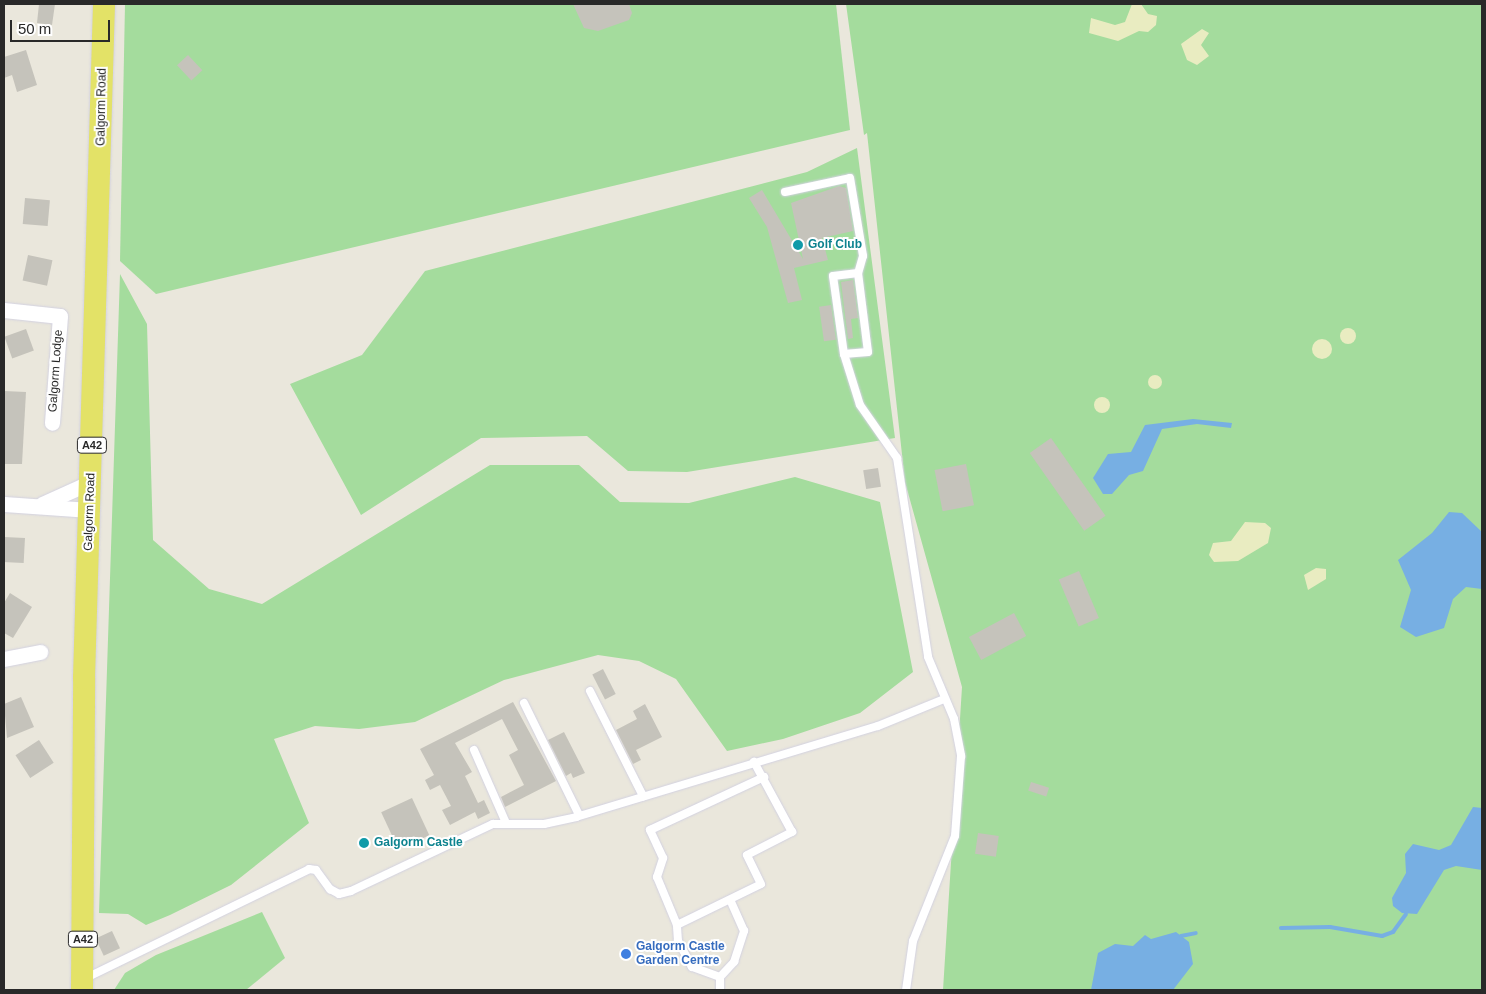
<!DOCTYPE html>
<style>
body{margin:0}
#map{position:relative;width:1486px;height:994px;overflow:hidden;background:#eae7dc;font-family:Arial,sans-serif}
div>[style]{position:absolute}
.green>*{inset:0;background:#a4dc9d}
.sand>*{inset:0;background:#e9ecc1}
.round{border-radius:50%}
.water>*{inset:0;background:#77afe3}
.stream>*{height:4px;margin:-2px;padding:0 2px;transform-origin:2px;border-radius:2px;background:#77afe3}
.building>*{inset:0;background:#c5c3bb;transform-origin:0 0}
.roads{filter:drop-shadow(0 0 1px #d2d1e0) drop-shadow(0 0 1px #d2d1e0)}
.lane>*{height:8px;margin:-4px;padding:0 4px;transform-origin:4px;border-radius:4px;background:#fff}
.street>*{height:15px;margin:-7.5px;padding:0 7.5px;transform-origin:7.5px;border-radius:7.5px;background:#fff}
.primary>*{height:22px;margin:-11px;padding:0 11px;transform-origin:11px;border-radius:11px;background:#e3e267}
.dots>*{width:14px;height:14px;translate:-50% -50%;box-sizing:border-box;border:2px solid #fff;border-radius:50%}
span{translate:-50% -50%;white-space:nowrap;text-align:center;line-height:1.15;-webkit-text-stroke:4px #fff;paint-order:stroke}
.shield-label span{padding:1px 4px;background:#fff;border:1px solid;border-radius:4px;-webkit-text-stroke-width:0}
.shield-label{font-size:11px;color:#292929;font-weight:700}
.street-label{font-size:12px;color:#292929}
.culture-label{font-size:12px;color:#0d838f;font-weight:700}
.left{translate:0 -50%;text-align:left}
.shop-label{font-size:12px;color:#366cbe;font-weight:700}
.frame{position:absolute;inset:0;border:5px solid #292929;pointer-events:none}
.scale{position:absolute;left:10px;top:20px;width:100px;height:22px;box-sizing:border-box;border:2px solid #292929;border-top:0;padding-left:6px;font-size:15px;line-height:18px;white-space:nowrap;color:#292929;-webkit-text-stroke:4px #fff;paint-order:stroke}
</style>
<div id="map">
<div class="green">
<i style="clip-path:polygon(125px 4px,836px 4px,850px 130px,156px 294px,120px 261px)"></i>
<i style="clip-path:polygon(846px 4px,1482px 4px,1482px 990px,943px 990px,962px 687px,905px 482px,867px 133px,864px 135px)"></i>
<i style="clip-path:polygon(857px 148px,895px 438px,687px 472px,628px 471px,587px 436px,481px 438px,361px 515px,290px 384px,362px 355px,425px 271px,807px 172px)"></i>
<i style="clip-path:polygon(120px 274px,147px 324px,153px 540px,209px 589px,262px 604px,490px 465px,579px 465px,620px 502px,689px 503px,795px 477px,880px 502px,913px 672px,860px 713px,783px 739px,727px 751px,676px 679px,639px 661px,598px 655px,504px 680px,415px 722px,359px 729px,315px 726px,274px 739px,309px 823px,231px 885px,170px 915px,146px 925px,128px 914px,99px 913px)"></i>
<i style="clip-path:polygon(262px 912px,285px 958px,246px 990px,114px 990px,125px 973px,156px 955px)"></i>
</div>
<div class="sand">
<i style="clip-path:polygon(1132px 4px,1141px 4px,1148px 14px,1157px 16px,1156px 25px,1148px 32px,1139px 31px,1118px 41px,1089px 33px,1091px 18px,1115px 25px,1125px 22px)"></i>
<i style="clip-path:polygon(1202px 29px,1209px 33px,1201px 45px,1209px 56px,1197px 65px,1187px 60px,1181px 44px)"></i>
<i class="round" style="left:1340px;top:328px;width:16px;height:16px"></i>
<i class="round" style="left:1312px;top:339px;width:20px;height:20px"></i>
<i class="round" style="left:1148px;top:375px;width:14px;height:14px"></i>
<i class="round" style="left:1094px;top:397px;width:16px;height:16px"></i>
<i style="clip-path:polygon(1245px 522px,1265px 523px,1271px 528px,1268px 543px,1238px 561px,1214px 562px,1209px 555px,1213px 543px,1231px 541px)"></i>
<i style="clip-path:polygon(1316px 568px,1326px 569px,1326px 579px,1308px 590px,1304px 575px)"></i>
</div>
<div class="water">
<i style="clip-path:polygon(1193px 419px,1232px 423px,1231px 428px,1197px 424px,1162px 429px,1143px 471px,1129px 475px,1112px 494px,1103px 494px,1093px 478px,1108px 454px,1131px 452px,1145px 425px)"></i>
<i style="clip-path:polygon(1449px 512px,1462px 513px,1482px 532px,1482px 589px,1466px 587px,1453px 599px,1444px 628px,1416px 637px,1400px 627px,1411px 590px,1398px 560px,1432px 533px)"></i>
<i style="clip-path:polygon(1473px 807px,1482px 808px,1482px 870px,1456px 866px,1444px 870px,1417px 914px,1402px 913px,1393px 906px,1392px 898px,1406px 873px,1405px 854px,1413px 844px,1439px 850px,1451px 845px)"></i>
<i style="clip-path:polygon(1176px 932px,1189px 942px,1193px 964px,1173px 990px,1091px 990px,1098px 953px,1115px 944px,1133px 946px,1145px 935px,1151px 939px)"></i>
</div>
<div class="stream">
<i style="left:1281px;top:928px;width:49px;rotate:-1.2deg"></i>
<i style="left:1330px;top:927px;width:53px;rotate:9.8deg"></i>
<i style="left:1382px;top:936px;width:12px;rotate:-20deg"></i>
<i style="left:1393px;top:932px;width:22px;rotate:-54deg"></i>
<i style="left:1181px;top:936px;width:15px;rotate:-11deg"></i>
</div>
<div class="building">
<i style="clip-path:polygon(39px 4px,55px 4px,52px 25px,37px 23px)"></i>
<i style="clip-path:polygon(573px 4px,629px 4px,632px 13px,629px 20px,598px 31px,584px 28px)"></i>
<i style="clip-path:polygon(26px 50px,37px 85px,17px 92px,12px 75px,4px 78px,4px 57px)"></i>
<i style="left:188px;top:55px;width:21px;height:15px;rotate:47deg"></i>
<i style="clip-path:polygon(839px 186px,846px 188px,853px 231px,822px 238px,828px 260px,794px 268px,802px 300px,788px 303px,767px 227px,749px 198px,762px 190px,803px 259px,791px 203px)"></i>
<i style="left:25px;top:198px;width:25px;height:26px;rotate:5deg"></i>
<i style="left:28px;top:255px;width:25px;height:26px;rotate:12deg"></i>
<i style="clip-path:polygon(853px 280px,858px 318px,851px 319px,853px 338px,848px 339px,841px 282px)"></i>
<i style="left:831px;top:305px;width:35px;height:12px;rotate:82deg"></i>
<i style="left:26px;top:329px;width:23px;height:23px;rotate:70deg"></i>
<i style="clip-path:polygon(4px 391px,26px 392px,22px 464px,4px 464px)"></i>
<i style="left:1051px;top:438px;width:95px;height:26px;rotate:55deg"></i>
<i style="left:966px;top:464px;width:42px;height:32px;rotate:79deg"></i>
<i style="left:878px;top:468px;width:19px;height:15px;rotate:81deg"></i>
<i style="left:4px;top:537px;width:21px;height:25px;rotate:3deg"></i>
<i style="left:1079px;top:571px;width:51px;height:22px;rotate:67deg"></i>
<i style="clip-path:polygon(10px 593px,32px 607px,13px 638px,4px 633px,4px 603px)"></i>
<i style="left:1014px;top:613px;width:26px;height:51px;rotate:62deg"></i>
<i style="left:603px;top:669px;width:28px;height:12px;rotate:63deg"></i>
<i style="clip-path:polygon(21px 697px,34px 727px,7px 738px,4px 704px)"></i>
<i style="clip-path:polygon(513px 702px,556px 781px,505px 807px,501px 797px,524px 785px,509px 755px,518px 750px,502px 719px,455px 743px,472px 772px,465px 776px,467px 780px,478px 803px,484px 800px,490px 813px,478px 819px,475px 812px,450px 825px,442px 810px,451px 806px,440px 785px,430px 790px,425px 780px,434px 775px,420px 749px)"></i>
<i style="clip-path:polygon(645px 704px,662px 737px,636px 750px,641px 760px,633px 764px,616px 730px,637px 719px,633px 711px)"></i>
<i style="clip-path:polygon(564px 732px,585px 773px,573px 778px,571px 773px,566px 776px,548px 740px)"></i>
<i style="left:39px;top:740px;width:27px;height:28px;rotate:57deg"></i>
<i style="left:1031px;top:782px;width:19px;height:9px;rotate:18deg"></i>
<i style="left:412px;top:798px;width:41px;height:34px;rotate:65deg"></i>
<i style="left:978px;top:833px;width:21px;height:21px;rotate:8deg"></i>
<i style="left:112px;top:931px;width:19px;height:18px;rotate:65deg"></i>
</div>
<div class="roads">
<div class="lane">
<i style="left:785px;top:192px;width:66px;rotate:-12.2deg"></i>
<i style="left:850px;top:178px;width:79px;rotate:80.5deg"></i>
<i style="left:863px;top:256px;width:18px;rotate:106deg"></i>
<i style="left:858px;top:273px;width:25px;rotate:173deg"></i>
<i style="left:833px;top:276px;width:79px;rotate:82deg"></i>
<i style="left:844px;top:354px;width:53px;rotate:72.6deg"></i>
<i style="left:860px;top:405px;width:65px;rotate:55.1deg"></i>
<i style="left:897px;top:458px;width:201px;rotate:81.1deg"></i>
<i style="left:928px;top:657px;width:67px;rotate:67.2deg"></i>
<i style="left:954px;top:719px;width:38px;rotate:79deg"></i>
<i style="left:961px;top:756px;width:80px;rotate:94.3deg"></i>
<i style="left:955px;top:836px;width:113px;rotate:111.8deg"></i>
<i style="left:913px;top:941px;width:49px;rotate:98.1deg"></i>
<i style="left:844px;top:354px;width:24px;rotate:-5deg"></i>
<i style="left:868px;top:352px;width:80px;rotate:-97.2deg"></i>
<i style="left:590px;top:691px;width:118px;rotate:63.2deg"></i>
<i style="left:524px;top:703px;width:125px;rotate:63.8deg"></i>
<i style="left:474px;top:750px;width:80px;rotate:66.3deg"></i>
<i style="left:677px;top:925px;width:52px;rotate:-112.6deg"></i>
<i style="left:657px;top:877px;width:20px;rotate:-72deg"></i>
<i style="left:663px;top:858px;width:31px;rotate:-115deg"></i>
<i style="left:650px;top:830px;width:126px;rotate:-24.9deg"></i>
<i style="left:720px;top:977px;width:21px;rotate:-47deg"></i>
<i style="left:734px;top:962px;width:33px;rotate:-72deg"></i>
<i style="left:744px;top:931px;width:34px;rotate:-114deg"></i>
<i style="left:86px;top:978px;width:248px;rotate:-26deg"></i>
<i style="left:309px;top:869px;width:7px;rotate:8deg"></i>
<i style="left:316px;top:870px;width:24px;rotate:54deg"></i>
<i style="left:330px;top:889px;width:10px;rotate:29deg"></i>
<i style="left:339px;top:894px;width:12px;rotate:-14deg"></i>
<i style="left:351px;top:891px;width:157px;rotate:-25.3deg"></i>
<i style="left:493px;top:824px;width:51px"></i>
<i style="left:544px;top:824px;width:33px;rotate:-12deg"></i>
<i style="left:576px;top:817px;width:315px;rotate:-16.8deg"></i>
<i style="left:878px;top:726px;width:71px;rotate:-22.2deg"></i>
<i style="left:720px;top:990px;width:13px;rotate:-90deg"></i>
<i style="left:720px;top:977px;width:30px;rotate:-160deg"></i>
<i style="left:692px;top:967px;width:30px;rotate:-118deg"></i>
<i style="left:678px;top:941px;width:16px;rotate:-94deg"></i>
<i style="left:677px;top:925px;width:93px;rotate:-26deg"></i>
<i style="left:761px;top:884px;width:32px;rotate:-116deg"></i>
<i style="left:747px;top:855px;width:51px;rotate:-27.1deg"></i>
<i style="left:792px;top:832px;width:80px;rotate:-118.5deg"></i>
</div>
<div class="street">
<i style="left:4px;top:310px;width:56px;rotate:6.1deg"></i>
<i style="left:60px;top:316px;width:107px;rotate:94.3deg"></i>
<i style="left:4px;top:504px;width:86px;rotate:4deg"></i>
<i style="left:42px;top:504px;width:54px;rotate:-24.2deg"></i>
<i style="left:4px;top:659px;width:37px;rotate:-11deg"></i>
</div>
<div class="primary">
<i style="left:82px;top:990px;width:312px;rotate:-89.6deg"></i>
<i style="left:84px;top:678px;width:674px;rotate:-88.3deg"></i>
</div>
</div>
<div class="dots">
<i style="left:798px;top:245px;background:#0f9aa8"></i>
<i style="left:364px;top:843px;background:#0f9aa8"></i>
<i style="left:626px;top:954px;background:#3f7fe0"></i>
</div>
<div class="shield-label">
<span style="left:92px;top:445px">A42</span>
<span style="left:83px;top:939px">A42</span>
</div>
<div class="street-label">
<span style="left:102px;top:107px;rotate:-89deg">Galgorm Road</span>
<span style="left:56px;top:371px;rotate:-86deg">Galgorm Lodge</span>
<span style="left:90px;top:512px;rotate:-88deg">Galgorm Road</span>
</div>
<div class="culture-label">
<span class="left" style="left:808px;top:245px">Golf Club</span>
<span class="left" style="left:374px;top:843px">Galgorm Castle</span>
</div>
<div class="shop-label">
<span class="left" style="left:636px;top:954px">Galgorm Castle<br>Garden Centre</span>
</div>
<div class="frame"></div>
<div class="scale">50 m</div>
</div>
